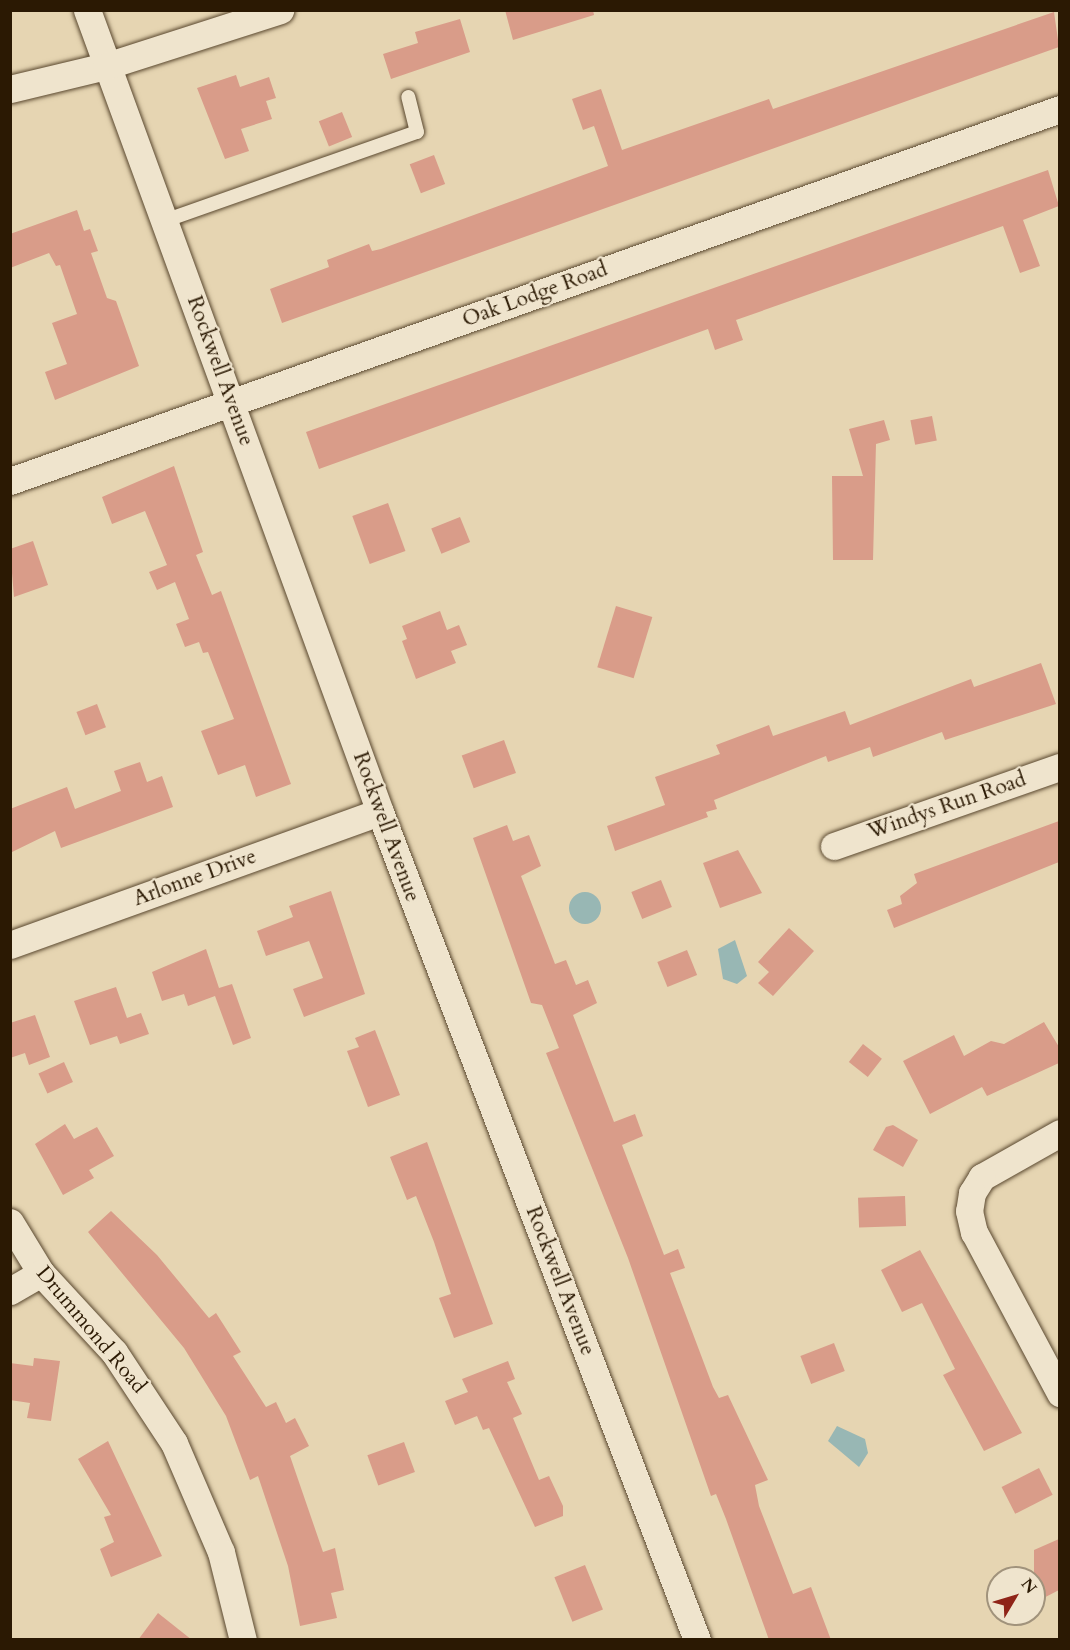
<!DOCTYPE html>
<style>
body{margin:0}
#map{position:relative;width:1070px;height:1650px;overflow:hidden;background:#e6d5b2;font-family:Cardo,serif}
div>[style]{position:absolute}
.water>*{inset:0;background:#98b7b4}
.round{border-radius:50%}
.building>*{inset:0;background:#d99c89;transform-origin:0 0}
.roads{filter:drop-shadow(0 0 2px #5a482f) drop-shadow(0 0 2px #5a482f)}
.service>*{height:14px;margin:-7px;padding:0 7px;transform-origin:7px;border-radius:7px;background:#efe4cd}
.minor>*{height:27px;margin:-13.5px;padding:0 13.5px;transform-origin:13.5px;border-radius:13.5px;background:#efe4cd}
span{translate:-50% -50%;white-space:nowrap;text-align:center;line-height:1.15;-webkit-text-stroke:4.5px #efe4cd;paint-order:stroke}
.street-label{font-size:21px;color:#2b1903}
.frame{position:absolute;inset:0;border:12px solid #2b1903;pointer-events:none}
.north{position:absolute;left:986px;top:1566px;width:60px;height:60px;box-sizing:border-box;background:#efe4cd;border:2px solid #a1937c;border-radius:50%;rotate:52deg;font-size:16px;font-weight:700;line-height:24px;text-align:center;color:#2b1903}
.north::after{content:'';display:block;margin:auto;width:21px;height:27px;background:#8f2418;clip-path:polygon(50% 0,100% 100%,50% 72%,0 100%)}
</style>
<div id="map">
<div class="water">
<i class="round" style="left:569px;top:892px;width:32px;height:32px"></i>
<i style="clip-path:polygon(735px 940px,747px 976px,737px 984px,723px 979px,718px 949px)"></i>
<i style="clip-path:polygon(837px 1426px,865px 1439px,868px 1453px,859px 1467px,828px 1441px)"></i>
</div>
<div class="building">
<i style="clip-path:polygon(505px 10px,593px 10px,594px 15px,513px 40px)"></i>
<i style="clip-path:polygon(1054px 12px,1059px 47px,282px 323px,270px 289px,329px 267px,327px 260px,369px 244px,372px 251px,381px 249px,608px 166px,594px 126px,583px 130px,572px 99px,601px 89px,622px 150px,769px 99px,773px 109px)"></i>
<i style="clip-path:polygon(460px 19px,470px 52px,391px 79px,383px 54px,418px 43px,415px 32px)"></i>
<i style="clip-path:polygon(236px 75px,240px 87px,269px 77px,276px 98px,266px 101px,272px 119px,241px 129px,249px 151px,225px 159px,197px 88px)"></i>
<i style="left:342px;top:112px;width:27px;height:25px;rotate:68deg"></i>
<i style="left:434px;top:155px;width:31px;height:26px;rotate:69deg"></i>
<i style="clip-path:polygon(1048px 170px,1059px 206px,1023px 220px,1040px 266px,1020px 273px,1003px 226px,736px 320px,743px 340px,715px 350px,708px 329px,319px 469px,306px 432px)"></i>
<i style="clip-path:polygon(77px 210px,84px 231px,90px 229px,98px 251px,91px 253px,107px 298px,116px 301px,139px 366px,55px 400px,45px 372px,67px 364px,52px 323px,77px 314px,60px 265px,56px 266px,49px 253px,10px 268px,10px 234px)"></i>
<i style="left:932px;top:416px;width:25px;height:22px;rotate:79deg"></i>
<i style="clip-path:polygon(884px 420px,890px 440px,876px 444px,873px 560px,833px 560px,832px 476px,863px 476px,849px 429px)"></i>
<i style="clip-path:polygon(174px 466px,203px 552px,196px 555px,212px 595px,221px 591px,291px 784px,256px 797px,245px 765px,218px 775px,201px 731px,234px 719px,208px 652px,203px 653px,199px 642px,185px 647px,176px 624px,189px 619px,175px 582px,157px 590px,149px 572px,167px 565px,145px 511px,112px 524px,102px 497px)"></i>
<i style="left:388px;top:503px;width:51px;height:38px;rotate:70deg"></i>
<i style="left:460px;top:517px;width:27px;height:31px;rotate:68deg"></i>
<i style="clip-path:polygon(33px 541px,48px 585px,14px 597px,10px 549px)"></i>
<i style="left:616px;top:606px;width:38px;height:64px;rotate:17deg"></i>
<i style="clip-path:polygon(440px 611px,447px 630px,459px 625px,467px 645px,451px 651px,456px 663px,416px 679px,402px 641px,407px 639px,402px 626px)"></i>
<i style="clip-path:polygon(1041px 663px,1056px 704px,945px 740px,942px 732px,873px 757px,870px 747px,828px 762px,826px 756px,714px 800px,717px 809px,706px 812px,708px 817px,615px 851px,607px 826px,665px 805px,655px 777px,720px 754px,716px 745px,769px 725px,773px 736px,845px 711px,850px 725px,971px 679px,974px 687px)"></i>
<i style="left:97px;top:704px;width:25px;height:22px;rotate:69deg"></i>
<i style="left:504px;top:740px;width:35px;height:45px;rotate:70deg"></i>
<i style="clip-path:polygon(140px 762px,147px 782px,162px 776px,173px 807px,61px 848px,55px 831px,10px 853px,10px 809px,67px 787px,75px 809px,121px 791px,114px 771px)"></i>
<i style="clip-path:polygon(1059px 821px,1059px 862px,894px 928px,887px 910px,902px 904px,900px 896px,917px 883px,914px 874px)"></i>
<i style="clip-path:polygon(507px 825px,513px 841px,529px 835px,541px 866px,521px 876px,555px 964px,566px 960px,576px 985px,588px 980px,597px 1003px,573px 1015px,614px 1122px,635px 1114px,643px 1136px,622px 1145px,664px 1255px,678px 1249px,685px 1268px,670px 1273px,713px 1387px,719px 1398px,728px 1395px,768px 1480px,755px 1485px,759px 1506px,793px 1594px,811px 1587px,831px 1640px,769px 1640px,726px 1519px,716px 1494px,711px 1496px,628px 1258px,546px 1053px,559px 1048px,542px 1005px,531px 1003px,473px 838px)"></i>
<i style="clip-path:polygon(738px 850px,762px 893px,720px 908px,703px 863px)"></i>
<i style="left:661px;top:880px;width:29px;height:32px;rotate:68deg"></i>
<i style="clip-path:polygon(331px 891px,365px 994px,304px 1017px,293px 989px,323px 978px,309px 941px,266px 956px,257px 931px,293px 917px,289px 906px)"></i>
<i style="clip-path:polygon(789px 928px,814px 951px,773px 996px,758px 983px,769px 972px,758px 962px)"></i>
<i style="clip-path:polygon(206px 949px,219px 988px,232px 984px,251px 1038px,233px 1045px,215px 996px,188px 1006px,184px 994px,162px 1001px,152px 972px)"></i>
<i style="left:687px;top:950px;width:27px;height:32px;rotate:68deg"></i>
<i style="clip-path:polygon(116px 987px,127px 1018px,141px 1013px,149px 1034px,120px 1044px,117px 1036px,90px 1045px,74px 1001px)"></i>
<i style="clip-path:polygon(35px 1015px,50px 1057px,29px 1065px,25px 1053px,10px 1058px,10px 1023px)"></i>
<i style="clip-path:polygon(1044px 1022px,1059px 1047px,1059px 1063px,987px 1096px,982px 1087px,930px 1114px,903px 1061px,954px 1035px,964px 1056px,991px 1041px,1004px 1044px)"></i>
<i style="clip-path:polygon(375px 1030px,400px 1095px,368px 1107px,347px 1051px,359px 1047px,355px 1038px)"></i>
<i style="left:863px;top:1044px;width:24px;height:23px;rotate:38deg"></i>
<i style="left:64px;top:1062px;width:22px;height:28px;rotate:66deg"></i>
<i style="clip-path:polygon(65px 1124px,74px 1139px,97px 1127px,114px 1156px,89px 1170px,94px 1178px,63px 1195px,35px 1144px)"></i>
<i style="clip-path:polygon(893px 1125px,918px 1140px,903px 1167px,873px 1150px,886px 1127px)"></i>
<i style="clip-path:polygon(427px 1142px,493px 1324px,454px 1338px,439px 1298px,451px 1294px,434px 1242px,416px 1196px,407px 1200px,390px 1157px)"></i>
<i style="left:905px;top:1196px;width:30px;height:47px;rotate:88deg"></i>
<i style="clip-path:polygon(111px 1211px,157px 1255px,209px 1318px,216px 1313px,241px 1352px,233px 1356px,266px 1407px,276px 1402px,286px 1423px,295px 1418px,309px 1446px,290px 1456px,323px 1552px,335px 1548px,344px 1590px,331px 1593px,337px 1618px,300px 1626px,288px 1566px,258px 1476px,250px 1480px,226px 1416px,184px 1348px,88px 1232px)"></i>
<i style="clip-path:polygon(920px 1250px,1022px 1433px,984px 1451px,943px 1375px,955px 1369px,922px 1303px,902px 1312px,881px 1270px)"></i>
<i style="left:834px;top:1343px;width:30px;height:36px;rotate:69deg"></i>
<i style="clip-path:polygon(34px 1358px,60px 1361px,51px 1421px,27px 1418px,30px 1403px,10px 1400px,10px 1363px,33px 1366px)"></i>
<i style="clip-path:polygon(508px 1361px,515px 1379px,507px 1382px,522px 1414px,513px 1418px,539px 1480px,549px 1476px,563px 1506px,563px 1516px,535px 1527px,489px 1428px,483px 1430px,477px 1416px,455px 1425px,445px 1401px,468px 1392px,462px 1379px)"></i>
<i style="clip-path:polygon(108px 1441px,162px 1556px,111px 1577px,100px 1549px,114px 1542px,104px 1517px,111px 1515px,78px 1459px)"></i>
<i style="left:404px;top:1442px;width:32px;height:39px;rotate:70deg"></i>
<i style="left:1039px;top:1468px;width:30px;height:42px;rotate:63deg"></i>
<i style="clip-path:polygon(1059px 1539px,1059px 1590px,1034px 1603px,1034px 1550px)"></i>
<i style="left:585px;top:1565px;width:48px;height:33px;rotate:68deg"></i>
<i style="clip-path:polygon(158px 1613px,192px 1640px,138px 1640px)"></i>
</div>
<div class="roads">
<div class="service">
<i style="left:164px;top:221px;width:268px;rotate:-19.4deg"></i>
<i style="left:417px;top:132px;width:36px;rotate:-104deg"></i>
</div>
<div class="minor">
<i style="left:87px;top:10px;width:854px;rotate:69.93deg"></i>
<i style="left:380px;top:812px;width:887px;rotate:69.05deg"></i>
<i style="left:10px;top:89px;width:99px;rotate:-13.5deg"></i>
<i style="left:106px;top:66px;width:183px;rotate:-17.8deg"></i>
<i style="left:10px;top:481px;width:1114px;rotate:-19.51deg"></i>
<i style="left:834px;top:846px;width:239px;rotate:-19.3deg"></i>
<i style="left:10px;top:945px;width:393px;rotate:-19.8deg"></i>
<i style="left:1060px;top:1133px;width:90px;rotate:150.6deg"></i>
<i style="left:982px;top:1177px;width:19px;rotate:122deg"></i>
<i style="left:972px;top:1193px;width:18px;rotate:99deg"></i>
<i style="left:969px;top:1211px;width:22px;rotate:77deg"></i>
<i style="left:974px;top:1232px;width:183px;rotate:61.9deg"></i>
<i style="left:10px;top:1222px;width:60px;rotate:58.7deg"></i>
<i style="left:41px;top:1273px;width:108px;rotate:47.3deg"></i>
<i style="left:114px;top:1352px;width:109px;rotate:56.6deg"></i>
<i style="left:174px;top:1443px;width:119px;rotate:66.7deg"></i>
<i style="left:221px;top:1552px;width:91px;rotate:76deg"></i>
<i style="left:10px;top:1291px;width:36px;rotate:-30deg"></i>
</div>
</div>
<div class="street-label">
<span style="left:535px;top:295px;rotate:-20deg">Oak Lodge Road</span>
<span style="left:220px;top:371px;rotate:70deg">Rockwell Avenue</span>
<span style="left:947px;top:806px;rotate:-19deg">Windys Run Road</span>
<span style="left:386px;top:827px;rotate:70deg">Rockwell Avenue</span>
<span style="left:195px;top:878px;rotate:-20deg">Arlonne Drive</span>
<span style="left:560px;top:1281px;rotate:69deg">Rockwell Avenue</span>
<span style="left:91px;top:1330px;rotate:50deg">Drummond Road</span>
</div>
<div class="frame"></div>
<div class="north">N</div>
</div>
